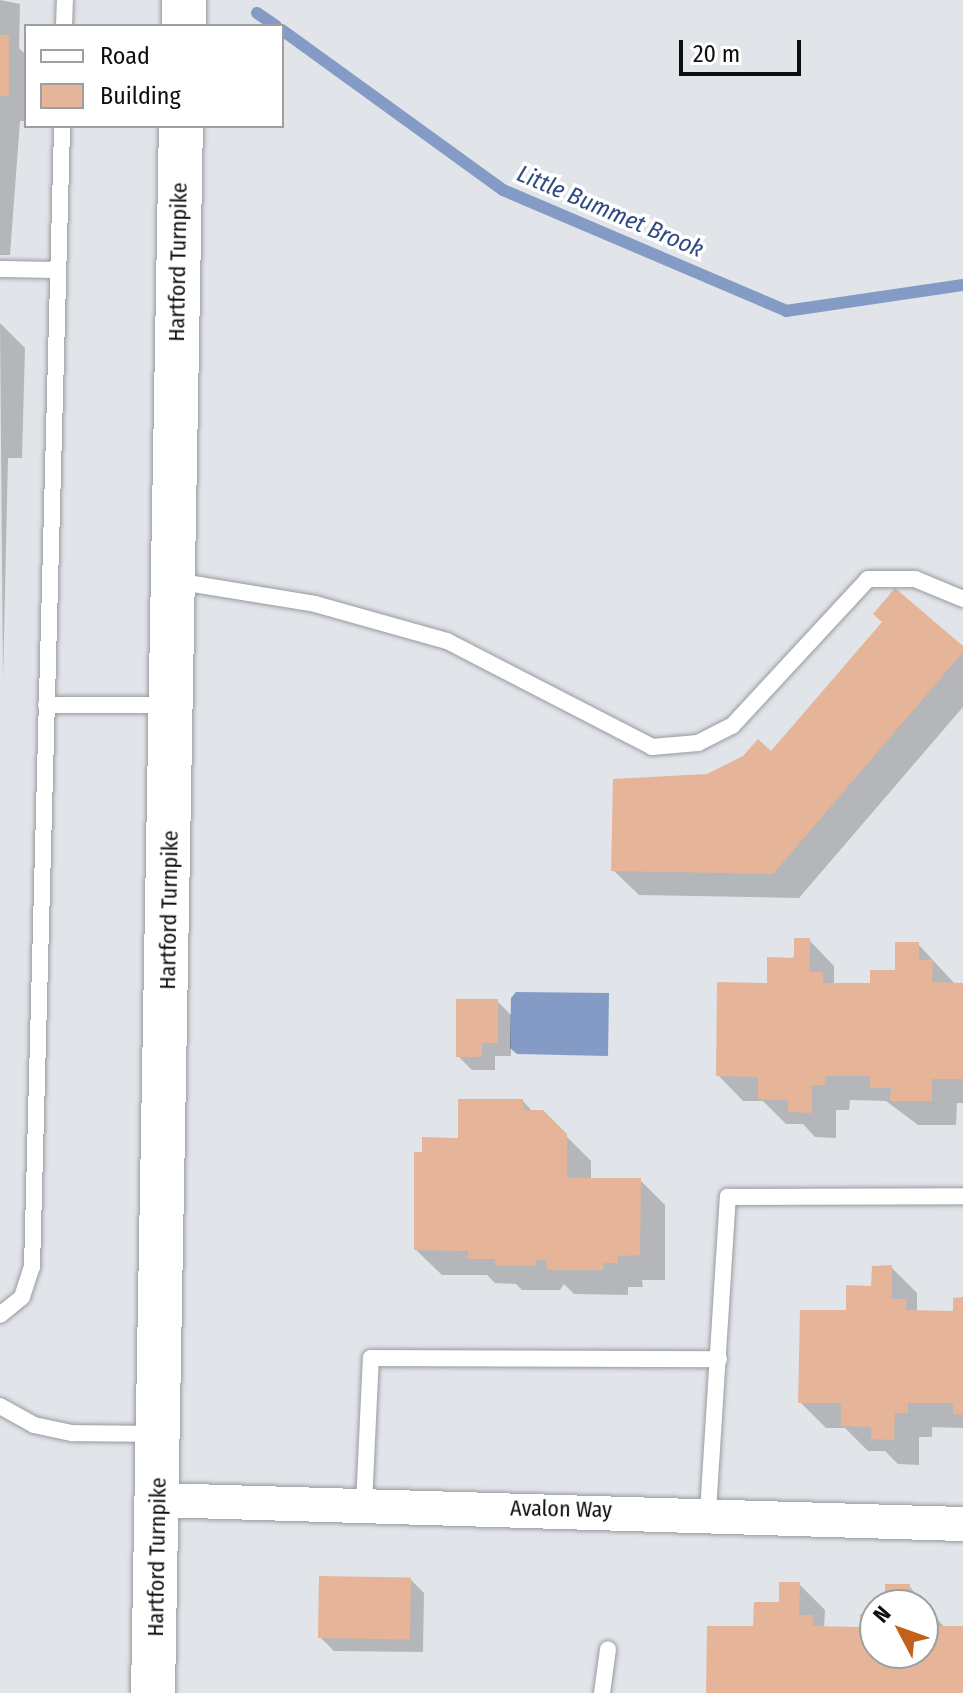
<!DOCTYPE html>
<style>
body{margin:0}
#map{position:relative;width:963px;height:1693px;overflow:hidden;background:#e1e4e9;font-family:"Fira Sans Condensed",sans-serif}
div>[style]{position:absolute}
.water>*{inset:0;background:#849bc6}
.shadow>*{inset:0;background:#0003}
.stream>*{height:12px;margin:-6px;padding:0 6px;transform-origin:6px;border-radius:6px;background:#849bc6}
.building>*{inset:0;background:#e6b599;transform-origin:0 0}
.roads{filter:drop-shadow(0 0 2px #979a9f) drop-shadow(0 0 2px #979a9f)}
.service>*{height:16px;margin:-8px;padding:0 8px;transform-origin:8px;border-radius:8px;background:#fff}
.minor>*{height:34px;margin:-17px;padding:0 17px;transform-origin:17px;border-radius:17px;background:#fff}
.primary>*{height:44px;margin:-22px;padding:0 22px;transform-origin:22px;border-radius:22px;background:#fff}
span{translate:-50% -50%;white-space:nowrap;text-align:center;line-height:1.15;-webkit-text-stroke:7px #fff;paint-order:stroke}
.street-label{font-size:22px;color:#0d0e0f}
.water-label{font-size:24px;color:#2f4a82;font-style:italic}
.legend{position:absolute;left:24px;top:24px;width:260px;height:104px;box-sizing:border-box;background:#fff;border:2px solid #9e9f9f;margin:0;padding:10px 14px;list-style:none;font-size:24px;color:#0d0e0f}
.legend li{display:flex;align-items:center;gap:16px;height:40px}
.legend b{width:40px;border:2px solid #9e9f9f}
.north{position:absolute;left:859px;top:1589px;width:80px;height:80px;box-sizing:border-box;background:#fff;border:2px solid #9e9f9f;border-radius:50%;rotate:311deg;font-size:22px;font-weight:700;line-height:32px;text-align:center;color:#0d0e0f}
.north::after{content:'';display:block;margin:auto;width:28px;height:36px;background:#c1621b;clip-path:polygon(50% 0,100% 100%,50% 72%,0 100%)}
.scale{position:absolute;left:679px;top:40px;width:122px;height:36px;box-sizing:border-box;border:4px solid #0d0e0f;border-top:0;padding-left:10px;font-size:24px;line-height:28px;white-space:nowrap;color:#0d0e0f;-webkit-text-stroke:6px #fff;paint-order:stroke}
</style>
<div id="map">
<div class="water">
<i style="clip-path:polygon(516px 992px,609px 993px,608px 1056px,517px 1054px,510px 1048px,511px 998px)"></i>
</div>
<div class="shadow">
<i style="clip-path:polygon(0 0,20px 4px,19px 48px,26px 55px,26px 121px,20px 121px,10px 255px,0 255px)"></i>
<i style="clip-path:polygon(0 323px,25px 348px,22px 458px,8px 458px,3px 682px)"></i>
<i style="clip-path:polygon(963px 649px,963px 707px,799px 898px,639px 895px,613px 870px,708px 776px,745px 758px,772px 753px)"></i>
<i style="clip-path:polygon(809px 940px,834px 966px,834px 985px,872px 985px,897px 972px,918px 944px,955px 984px,963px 985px,963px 1103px,957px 1103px,956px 1125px,918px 1125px,886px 1101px,850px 1100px,849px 1110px,836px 1110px,836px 1138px,815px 1137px,803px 1124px,786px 1124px,763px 1101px,743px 1101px,718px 1075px,768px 985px)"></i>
<i style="clip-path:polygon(497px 1001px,511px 1015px,511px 1056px,495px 1056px,495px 1070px,472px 1070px,458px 1056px)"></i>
<i style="clip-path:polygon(523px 1101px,533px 1112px,542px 1112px,591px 1161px,591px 1180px,640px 1180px,665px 1205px,665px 1280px,642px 1280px,643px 1287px,628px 1287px,628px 1295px,574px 1294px,564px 1284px,560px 1290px,522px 1290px,516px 1284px,495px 1283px,487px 1275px,442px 1275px,416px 1250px,460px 1140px)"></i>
<i style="clip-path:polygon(892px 1268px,917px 1293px,917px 1313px,955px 1313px,963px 1299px,963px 1428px,932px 1427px,932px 1437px,919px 1437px,919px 1465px,898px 1464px,885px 1451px,868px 1451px,845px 1428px,826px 1428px,800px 1402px,848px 1312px)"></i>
<i style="clip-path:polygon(410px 1579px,424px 1593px,423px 1652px,334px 1651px,320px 1637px)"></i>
<i style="clip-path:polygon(799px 1584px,825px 1610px,824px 1629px,862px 1629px,875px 1616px,875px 1653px,923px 1653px,923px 1605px,887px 1605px,909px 1586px,945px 1628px,963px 1628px,963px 1693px,708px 1693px,755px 1628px)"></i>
</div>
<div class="stream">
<i style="left:257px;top:13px;width:23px;rotate:34deg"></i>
<i style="left:282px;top:30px;width:273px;rotate:35.9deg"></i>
<i style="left:503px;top:190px;width:308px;rotate:23.1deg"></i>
<i style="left:786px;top:311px;width:179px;rotate:-8.4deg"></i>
</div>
<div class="building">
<i style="left:0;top:35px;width:9px;height:61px"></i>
<i style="clip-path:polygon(895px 588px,963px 646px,963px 652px,773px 874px,611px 871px,613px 779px,707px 774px,743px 756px,758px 739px,771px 751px,882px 622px,873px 614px)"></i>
<i style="clip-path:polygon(794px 938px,810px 938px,809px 972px,823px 972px,823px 983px,870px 983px,870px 970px,895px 970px,895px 942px,919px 942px,919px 960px,933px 960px,932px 982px,963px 983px,963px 1079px,932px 1079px,932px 1101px,890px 1101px,891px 1088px,870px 1088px,870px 1076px,825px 1076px,825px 1085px,812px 1085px,812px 1113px,788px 1112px,788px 1100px,758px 1099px,758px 1077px,716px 1076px,717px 982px,767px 983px,767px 957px,794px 958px)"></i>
<i style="clip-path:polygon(456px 999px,498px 999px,498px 1043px,482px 1043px,482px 1057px,456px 1057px)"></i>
<i style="clip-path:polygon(458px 1099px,523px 1099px,524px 1110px,543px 1110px,567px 1134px,567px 1178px,641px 1178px,640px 1255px,618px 1256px,618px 1263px,604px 1263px,603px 1270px,547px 1270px,546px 1260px,536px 1260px,536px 1266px,495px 1266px,495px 1259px,468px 1259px,468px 1251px,414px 1250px,414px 1152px,422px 1152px,422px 1137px,458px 1138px)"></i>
<i style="clip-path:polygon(892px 1265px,892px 1299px,906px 1299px,906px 1310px,953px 1311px,953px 1298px,963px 1297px,963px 1415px,953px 1414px,953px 1403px,908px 1403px,908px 1413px,895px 1413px,894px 1440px,871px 1439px,871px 1427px,841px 1426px,841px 1403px,798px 1403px,800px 1310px,846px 1310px,846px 1285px,871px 1286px,872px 1266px)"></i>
<i style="left:319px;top:1576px;width:92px;height:62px;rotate:1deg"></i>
<i style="clip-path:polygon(779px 1582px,800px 1582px,799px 1615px,813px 1615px,813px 1626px,860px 1627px,860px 1614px,875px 1614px,875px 1653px,923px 1653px,923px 1626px,963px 1626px,963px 1693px,706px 1693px,707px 1626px,753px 1626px,754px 1602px,779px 1602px)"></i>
<i style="left:885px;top:1584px;width:25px;height:21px"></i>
</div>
<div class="roads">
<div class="service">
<i style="left:64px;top:26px;width:26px;rotate:-88deg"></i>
<i style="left:0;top:269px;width:58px;rotate:1deg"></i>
<i style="left:175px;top:581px;width:142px;rotate:9.3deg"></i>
<i style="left:315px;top:604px;width:137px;rotate:15.7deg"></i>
<i style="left:447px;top:641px;width:231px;rotate:27.3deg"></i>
<i style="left:652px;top:747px;width:46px;rotate:-5deg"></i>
<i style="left:698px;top:743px;width:38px;rotate:-27deg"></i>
<i style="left:732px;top:726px;width:200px;rotate:-47.2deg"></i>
<i style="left:868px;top:579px;width:47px"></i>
<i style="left:915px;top:579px;width:52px;rotate:22.6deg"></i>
<i style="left:46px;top:705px;width:123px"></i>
<i style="left:0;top:1315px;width:28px;rotate:-39deg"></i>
<i style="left:22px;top:1297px;width:32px;rotate:-72deg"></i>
<i style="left:32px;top:1267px;width:1141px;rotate:-88.49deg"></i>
<i style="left:0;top:1406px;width:39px;rotate:29deg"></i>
<i style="left:34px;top:1425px;width:40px;rotate:12deg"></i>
<i style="left:73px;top:1433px;width:82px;rotate:0.7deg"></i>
<i style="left:364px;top:1504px;width:146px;rotate:-87.3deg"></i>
<i style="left:371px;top:1358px;width:348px;rotate:0.2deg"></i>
<i style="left:708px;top:1512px;width:316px;rotate:-86.4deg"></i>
<i style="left:728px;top:1197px;width:235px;rotate:-0.2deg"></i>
<i style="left:602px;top:1693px;width:44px;rotate:-82.2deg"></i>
</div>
<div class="minor">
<i style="left:158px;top:1500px;width:805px;rotate:1.71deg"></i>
</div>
<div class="primary">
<i style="left:184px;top:26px;width:26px;rotate:-90deg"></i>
<i style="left:153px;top:1693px;width:1567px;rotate:-88.98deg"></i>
</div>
</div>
<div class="street-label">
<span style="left:178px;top:262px;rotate:-89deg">Hartford Turnpike</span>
<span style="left:169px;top:910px;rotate:-89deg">Hartford Turnpike</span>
<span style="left:561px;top:1509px;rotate:1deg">Avalon Way</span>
<span style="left:157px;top:1557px;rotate:-89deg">Hartford Turnpike</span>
</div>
<div class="water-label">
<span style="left:610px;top:212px;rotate:23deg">Little Bummet Brook</span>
</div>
<ul class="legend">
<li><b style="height:10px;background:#fff"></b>Road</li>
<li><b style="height:22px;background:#e6b599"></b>Building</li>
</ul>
<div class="north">N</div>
<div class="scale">20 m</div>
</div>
